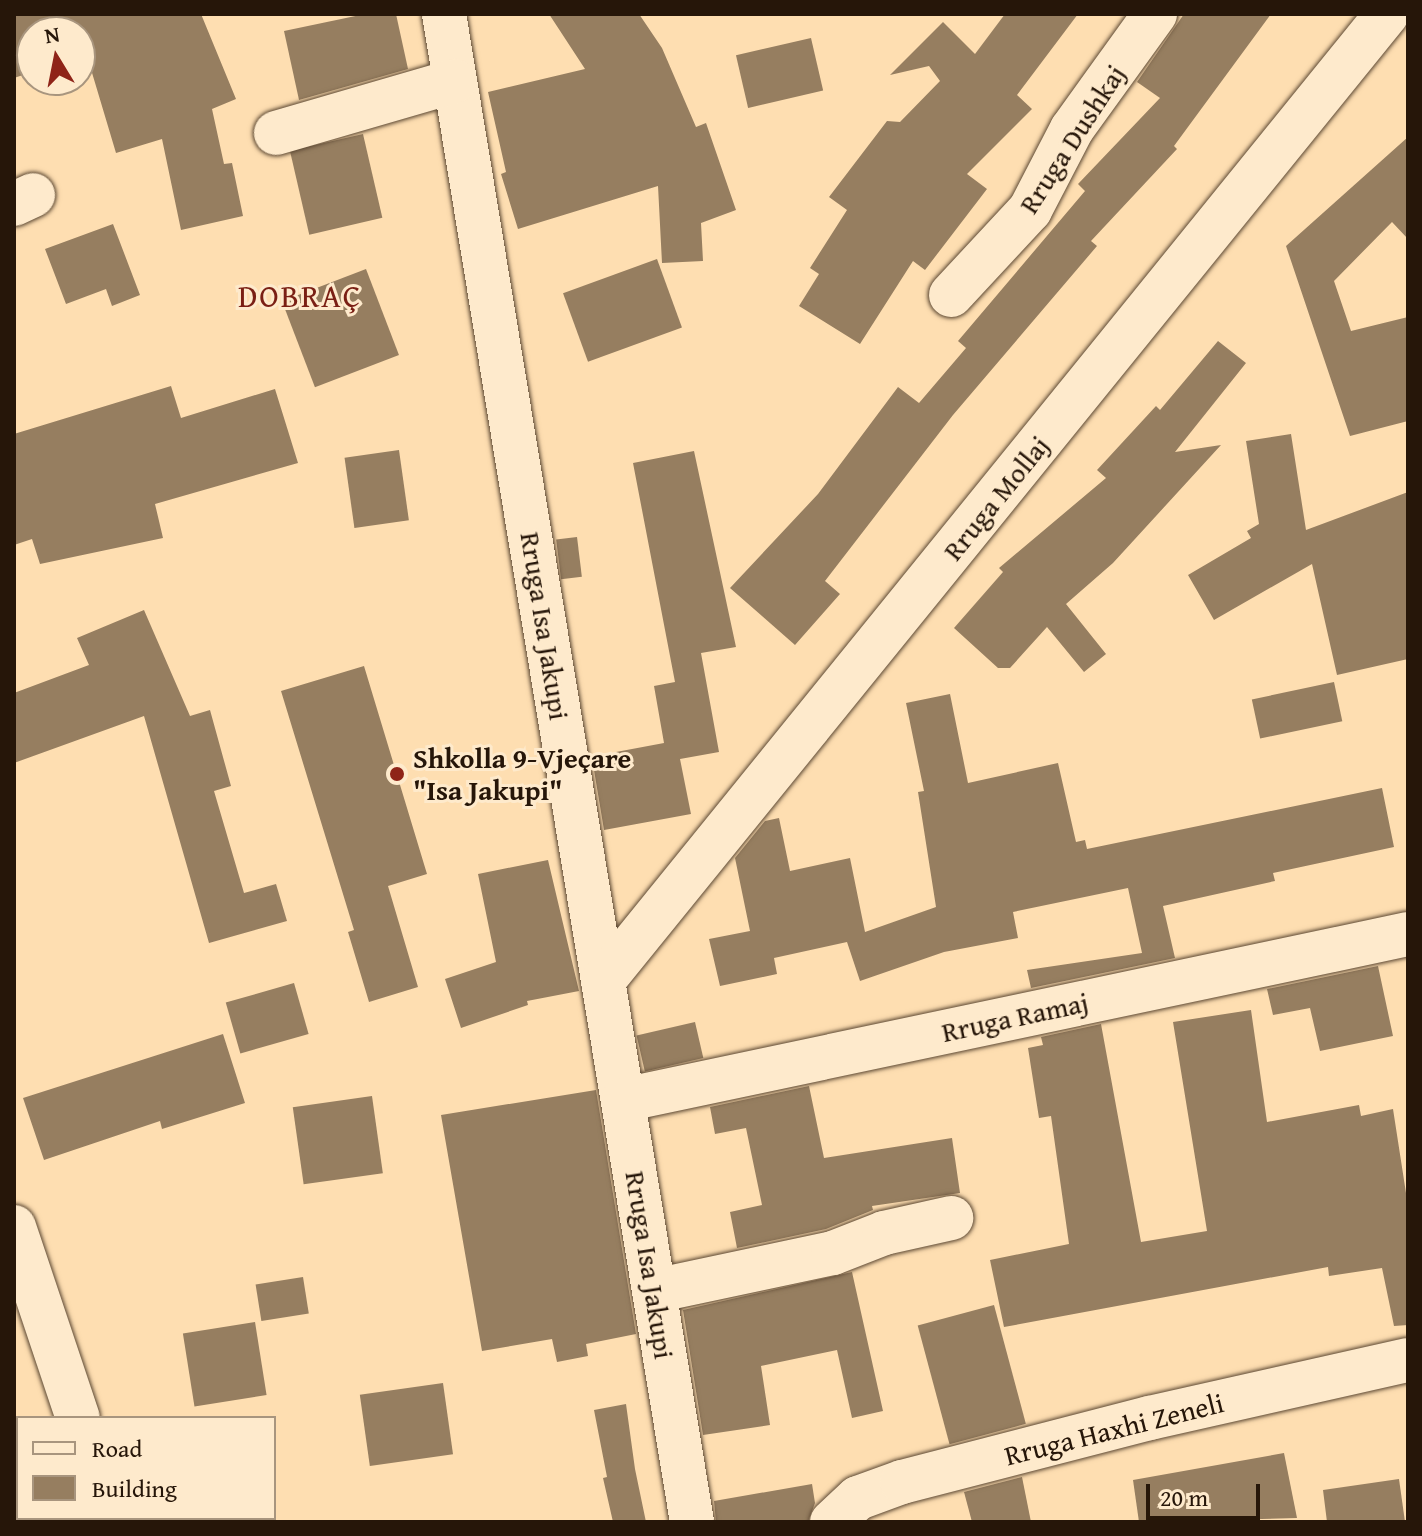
<!DOCTYPE html>
<meta charset="utf-8">
<style>
body{margin:0}
#map{position:relative;width:1422px;height:1536px;overflow:hidden;background:#fedeb1;font-family:"Gentium Book Plus",serif}
div>[style]{position:absolute}
.building>*{inset:0;background:#967e60;transform-origin:0 0}
.roads{filter:drop-shadow(0 0 2px #5c4833) drop-shadow(0 0 2px #5c4833)}
.minor>*{height:44px;margin:-22px;padding:0 22px;transform-origin:22px;border-radius:22px;background:#feeacc}
.dots>*{width:22px;height:22px;translate:-50% -50%;box-sizing:border-box;border:4px solid #feeacc;border-radius:50%}
span{translate:-50% -50%;white-space:nowrap;text-align:center;line-height:1.15;-webkit-text-stroke:6px #feeacc;paint-order:stroke}
.street-label{font-size:28px;color:#261609}
.poi-label{font-size:28px;color:#261609;font-weight:700}
.left{translate:0 -50%;text-align:left}
.quarter-label{font-size:32px;color:#7a1f14;letter-spacing:2px}
.frame{position:absolute;inset:0;border:16px solid #261609;pointer-events:none}
.legend{position:absolute;left:16px;top:1416px;width:260px;height:104px;box-sizing:border-box;background:#feeacc;border:2px solid #a8957e;margin:0;padding:10px 14px;list-style:none;font-size:24px;color:#261609}
.legend li{display:flex;align-items:center;gap:16px;height:40px}
.legend b{width:40px;border:2px solid #a8957e}
.north{position:absolute;left:16px;top:16px;width:80px;height:80px;box-sizing:border-box;background:#feeacc;border:2px solid #a8957e;border-radius:50%;rotate:350deg;font-size:22px;font-weight:700;line-height:32px;text-align:center;color:#261609}
.north::after{content:'';display:block;margin:auto;width:28px;height:36px;background:#8f2418;clip-path:polygon(50% 0,100% 100%,50% 72%,0 100%)}
.scale{position:absolute;left:1146px;top:1484px;width:114px;height:36px;box-sizing:border-box;border:4px solid #261609;border-top:0;padding-left:10px;font-size:24px;line-height:28px;white-space:nowrap;color:#261609;-webkit-text-stroke:6px #feeacc;paint-order:stroke}
</style>
<div id="map">
<div class="building">
<i style="clip-path:polygon(14px 14px,201px 14px,236px 99px,212px 109px,224px 164px,232px 163px,243px 216px,181px 230px,162px 139px,116px 153px,87px 56px,80px 58px,80px 32px,32px 32px,32px 72px,14px 78px)"></i>
<i style="clip-path:polygon(365px 14px,396px 14px,408px 69px,299px 100px,284px 31px)"></i>
<i style="clip-path:polygon(549px 14px,639px 14px,662px 48px,696px 127px,706px 123px,736px 210px,701px 223px,703px 261px,662px 263px,658px 186px,518px 229px,501px 174px,506px 172px,488px 92px,585px 69px)"></i>
<i style="clip-path:polygon(1005px 14px,1078px 14px,1017px 95px,1032px 109px,967px 174px,987px 189px,925px 270px,913px 261px,860px 344px,799px 306px,819px 274px,810px 268px,847px 210px,829px 197px,887px 121px,900px 122px,940px 81px,929px 66px,890px 75px,943px 22px,975px 54px)"></i>
<i style="clip-path:polygon(1184px 14px,1271px 14px,1174px 146px,1177px 149px,1091px 241px,1097px 246px,953px 415px,825px 581px,840px 594px,795px 645px,730px 588px,818px 494px,898px 387px,919px 403px,966px 348px,958px 341px,1085px 191px,1078px 184px,1160px 98px,1137px 82px)"></i>
<i style="left:811px;top:38px;width:54px;height:77px;rotate:77deg"></i>
<i style="left:363px;top:134px;width:86px;height:75px;rotate:77deg"></i>
<i style="clip-path:polygon(1408px 137px,1408px 239px,1392px 222px,1334px 281px,1351px 331px,1408px 317px,1408px 421px,1350px 436px,1286px 246px)"></i>
<i style="clip-path:polygon(113px 224px,140px 295px,112px 306px,106px 289px,66px 304px,45px 249px)"></i>
<i style="left:657px;top:259px;width:73px;height:100px;rotate:70deg"></i>
<i style="left:366px;top:269px;width:92px;height:90px;rotate:69deg"></i>
<i style="clip-path:polygon(1218px 341px,1246px 363px,1175px 452px,1221px 445px,1113px 563px,1066px 604px,1106px 654px,1084px 672px,1047px 627px,1010px 668px,998px 668px,954px 628px,1003px 572px,999px 568px,1106px 478px,1097px 470px,1156px 406px,1160px 410px)"></i>
<i style="clip-path:polygon(171px 386px,181px 418px,275px 389px,298px 463px,155px 504px,163px 538px,40px 564px,32px 539px,14px 545px,14px 434px)"></i>
<i style="clip-path:polygon(1291px 434px,1306px 530px,1408px 492px,1408px 659px,1337px 675px,1312px 564px,1214px 620px,1188px 575px,1251px 538px,1247px 531px,1259px 524px,1246px 441px)"></i>
<i style="left:399px;top:450px;width:71px;height:55px;rotate:82deg"></i>
<i style="clip-path:polygon(694px 451px,736px 647px,701px 653px,719px 752px,680px 759px,691px 814px,604px 830px,593px 764px,617px 760px,616px 752px,664px 743px,654px 686px,675px 682px,633px 463px)"></i>
<i style="left:577px;top:537px;width:40px;height:21px;rotate:83deg"></i>
<i style="clip-path:polygon(144px 610px,190px 716px,210px 710px,231px 786px,214px 791px,244px 893px,276px 884px,287px 921px,209px 943px,144px 716px,14px 763px,14px 693px,89px 665px,77px 638px)"></i>
<i style="clip-path:polygon(364px 666px,427px 874px,388px 886px,418px 987px,369px 1002px,348px 932px,354px 930px,281px 691px)"></i>
<i style="left:1334px;top:682px;width:40px;height:84px;rotate:78deg"></i>
<i style="clip-path:polygon(950px 694px,968px 783px,1058px 763px,1076px 842px,1085px 840px,1087px 849px,1382px 788px,1394px 847px,1273px 873px,1275px 881px,1163px 906px,1175px 958px,1031px 988px,1027px 970px,1142px 953px,1128px 888px,1013px 912px,1018px 938px,944px 952px,860px 981px,847px 942px,774px 958px,777px 974px,720px 986px,709px 939px,750px 931px,735px 858px,765px 821px,779px 818px,790px 871px,850px 858px,865px 932px,936px 907px,918px 792px,924px 791px,906px 703px)"></i>
<i style="clip-path:polygon(548px 860px,579px 991px,527px 1001px,528px 1005px,461px 1028px,445px 979px,496px 962px,478px 874px)"></i>
<i style="clip-path:polygon(1378px 966px,1393px 1036px,1320px 1051px,1310px 1008px,1273px 1015px,1267px 989px)"></i>
<i style="left:294px;top:983px;width:53px;height:71px;rotate:74deg"></i>
<i style="clip-path:polygon(1251px 1010px,1267px 1122px,1359px 1105px,1361px 1116px,1393px 1109px,1408px 1206px,1408px 1325px,1394px 1326px,1382px 1268px,1329px 1276px,1328px 1267px,1004px 1327px,990px 1260px,1069px 1244px,1051px 1116px,1039px 1118px,1028px 1048px,1043px 1045px,1041px 1037px,1101px 1024px,1141px 1242px,1207px 1231px,1173px 1022px)"></i>
<i style="left:695px;top:1022px;width:37px;height:60px;rotate:77deg"></i>
<i style="clip-path:polygon(223px 1034px,245px 1103px,162px 1129px,160px 1121px,44px 1160px,23px 1098px)"></i>
<i style="clip-path:polygon(809px 1086px,824px 1158px,952px 1138px,960px 1193px,872px 1206px,873px 1210px,826px 1229px,737px 1248px,730px 1212px,762px 1205px,746px 1128px,715px 1134px,710px 1107px)"></i>
<i style="clip-path:polygon(596px 1090px,636px 1334px,586px 1344px,588px 1356px,557px 1362px,552px 1339px,482px 1351px,441px 1115px)"></i>
<i style="left:372px;top:1096px;width:78px;height:80px;rotate:82deg"></i>
<i style="clip-path:polygon(852px 1272px,883px 1411px,852px 1418px,837px 1350px,761px 1366px,770px 1425px,703px 1435px,683px 1310px)"></i>
<i style="left:303px;top:1277px;width:37px;height:48px;rotate:81deg"></i>
<i style="left:994px;top:1305px;width:123px;height:79px;rotate:75deg"></i>
<i style="left:255px;top:1322px;width:74px;height:73px;rotate:81deg"></i>
<i style="left:443px;top:1383px;width:72px;height:84px;rotate:82deg"></i>
<i style="clip-path:polygon(626px 1404px,635px 1469px,646px 1522px,613px 1522px,603px 1478px,607px 1477px,594px 1410px)"></i>
<i style="clip-path:polygon(1284px 1453px,1297px 1518px,1139px 1522px,1133px 1480px)"></i>
<i style="clip-path:polygon(1022px 1477px,1031px 1522px,972px 1522px,964px 1492px)"></i>
<i style="clip-path:polygon(1399px 1479px,1405px 1522px,1327px 1522px,1323px 1490px)"></i>
<i style="clip-path:polygon(812px 1484px,815px 1503px,808px 1522px,716px 1522px,714px 1501px)"></i>
</div>
<div class="roads">
<div class="minor">
<i style="left:444px;top:14px;width:1528px;rotate:80.66deg"></i>
<i style="left:276px;top:133px;width:186px;rotate:-16.2deg"></i>
<i style="left:14px;top:204px;width:21px;rotate:-25deg"></i>
<i style="left:951px;top:295px;width:116px;rotate:-47.1deg"></i>
<i style="left:1030px;top:210px;width:91px;rotate:-62.6deg"></i>
<i style="left:1072px;top:129px;width:142px;rotate:-54.2deg"></i>
<i style="left:603px;top:981px;width:1245px;rotate:-50.97deg"></i>
<i style="left:623px;top:1100px;width:802px;rotate:-11.94deg"></i>
<i style="left:14px;top:1227px;width:201px;rotate:71.5deg"></i>
<i style="left:654px;top:1291px;width:183px;rotate:-12deg"></i>
<i style="left:833px;top:1253px;width:55px;rotate:-21.4deg"></i>
<i style="left:884px;top:1233px;width:69px;rotate:-12.6deg"></i>
<i style="left:111px;top:1518px;width:4px;rotate:76deg"></i>
<i style="left:832px;top:1522px;width:35px;rotate:-43deg"></i>
<i style="left:858px;top:1498px;width:47px;rotate:-20deg"></i>
<i style="left:902px;top:1482px;width:256px;rotate:-14.5deg"></i>
<i style="left:1150px;top:1418px;width:264px;rotate:-12.7deg"></i>
</div>
</div>
<div class="dots">
<i style="left:397px;top:774px;background:#8f2418"></i>
</div>
<div class="street-label">
<span style="left:1072px;top:139px;rotate:-57deg">Rruga Dushkaj</span>
<span style="left:996px;top:498px;rotate:-51deg">Rruga Mollaj</span>
<span style="left:545px;top:626px;rotate:81deg">Rruga Isa Jakupi</span>
<span style="left:1015px;top:1017px;rotate:-12deg">Rruga Ramaj</span>
<span style="left:650px;top:1265px;rotate:81deg">Rruga Isa Jakupi</span>
<span style="left:1114px;top:1429px;rotate:-14deg">Rruga Haxhi Zeneli</span>
</div>
<div class="poi-label">
<span class="left" style="left:413px;top:774px">Shkolla 9-Vjeçare<br>"Isa Jakupi"</span>
</div>
<div class="quarter-label">
<span style="left:300px;top:296px">DOBRAÇ</span>
</div>
<div class="frame"></div>
<ul class="legend">
<li><b style="height:10px;background:#feeacc"></b>Road</li>
<li><b style="height:22px;background:#967e60"></b>Building</li>
</ul>
<div class="north">N</div>
<div class="scale">20 m</div>
</div>
